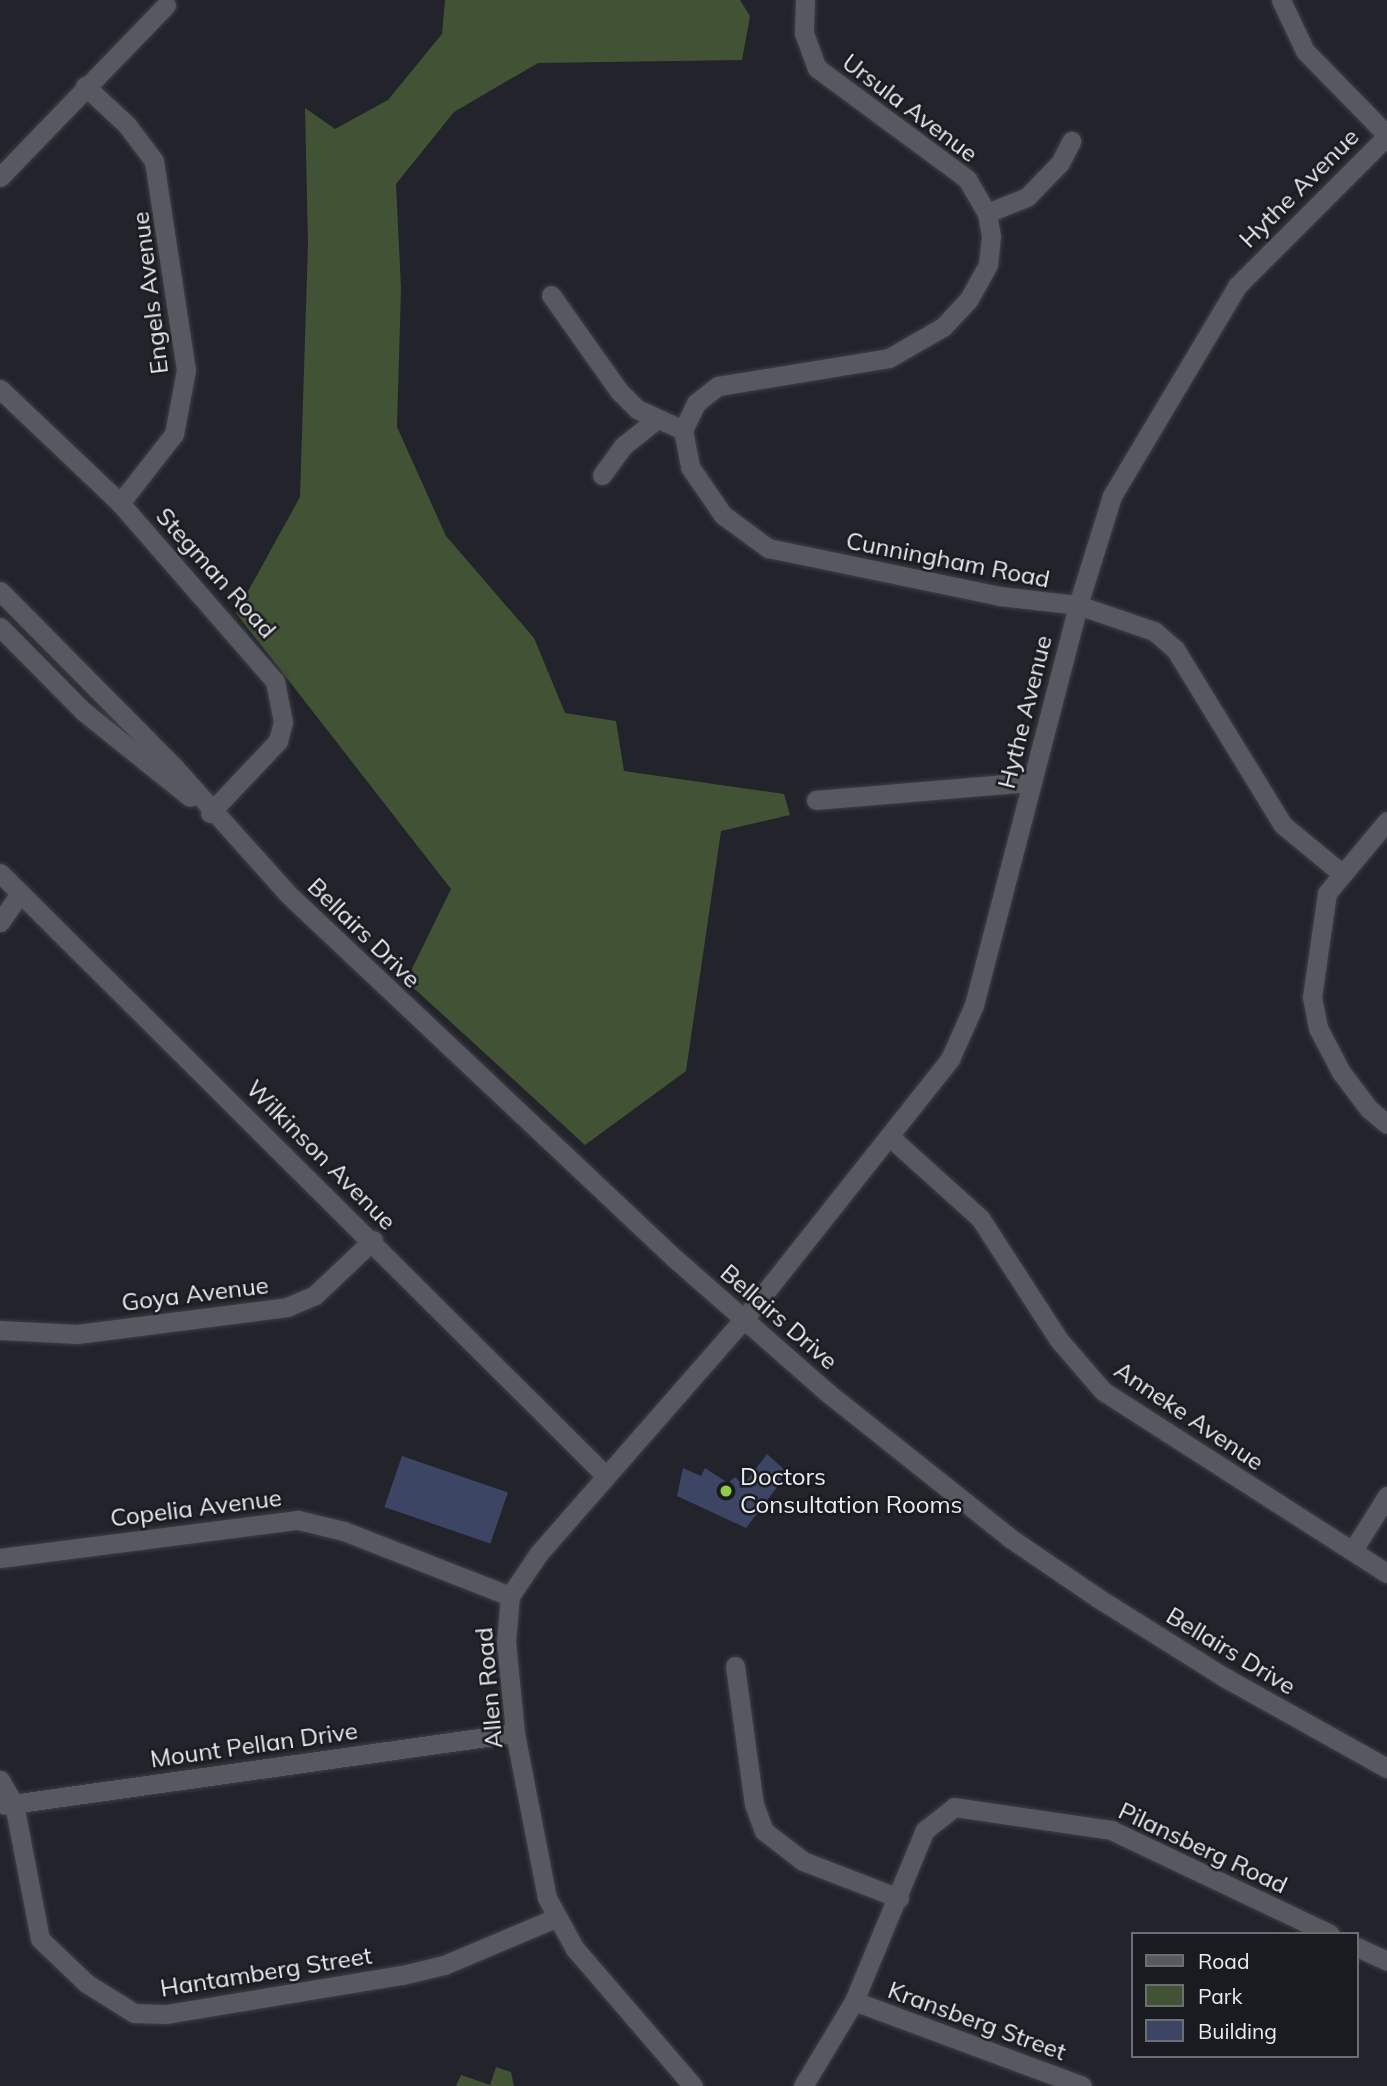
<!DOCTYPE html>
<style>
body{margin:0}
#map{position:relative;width:1387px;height:2086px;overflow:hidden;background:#23242b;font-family:Mulish,sans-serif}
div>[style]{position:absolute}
.green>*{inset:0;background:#425235}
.building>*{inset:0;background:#3d4564;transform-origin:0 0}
.roads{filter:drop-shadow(0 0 2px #3d3f44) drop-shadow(0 0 2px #3d3f44)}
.minor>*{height:19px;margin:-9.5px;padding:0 9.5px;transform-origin:9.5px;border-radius:9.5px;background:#565960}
.dots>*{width:19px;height:19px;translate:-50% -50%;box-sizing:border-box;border:4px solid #191b21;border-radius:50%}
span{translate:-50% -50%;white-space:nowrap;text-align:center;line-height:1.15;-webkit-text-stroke:5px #191b21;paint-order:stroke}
.street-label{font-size:24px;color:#e9ebef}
.poi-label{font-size:24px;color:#e9ebef}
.left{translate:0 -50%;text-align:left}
.legend{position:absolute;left:1131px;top:1932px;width:228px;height:126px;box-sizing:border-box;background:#191b21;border:2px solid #6c6e73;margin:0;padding:9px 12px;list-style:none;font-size:21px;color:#e9ebef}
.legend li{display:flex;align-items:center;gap:14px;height:35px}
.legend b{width:35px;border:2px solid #6c6e73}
</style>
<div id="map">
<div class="green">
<i style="clip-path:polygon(445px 0,740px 0,750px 16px,742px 60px,538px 63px,454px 112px,396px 184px,401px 288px,397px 427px,446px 536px,534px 638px,565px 713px,616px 721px,624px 771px,784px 794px,790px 815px,721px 831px,686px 1071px,585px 1145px,406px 981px,451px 889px,236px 613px,300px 497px,308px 244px,305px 108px,335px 129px,388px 100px,442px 34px)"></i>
<i style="clip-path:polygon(496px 2067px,511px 2072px,514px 2086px,456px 2086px,461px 2075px,490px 2085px)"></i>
</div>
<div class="building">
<i style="clip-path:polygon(767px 1454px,788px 1473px,746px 1528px,677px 1496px,683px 1468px,701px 1476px,705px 1468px,728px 1483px,735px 1477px,743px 1485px)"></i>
<i style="left:402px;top:1456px;width:112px;height:54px;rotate:19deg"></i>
</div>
<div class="roads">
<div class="minor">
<i style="left:805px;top:0;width:33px;rotate:92deg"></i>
<i style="left:804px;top:33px;width:37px;rotate:70deg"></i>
<i style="left:817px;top:68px;width:187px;rotate:36.5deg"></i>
<i style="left:967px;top:179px;width:39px;rotate:60deg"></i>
<i style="left:1281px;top:0;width:56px;rotate:64.8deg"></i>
<i style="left:1305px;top:51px;width:117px;rotate:45.7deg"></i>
<i style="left:85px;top:86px;width:57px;rotate:42.9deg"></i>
<i style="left:127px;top:125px;width:45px;rotate:53.1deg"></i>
<i style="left:154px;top:161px;width:211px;rotate:81.3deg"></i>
<i style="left:186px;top:370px;width:65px;rotate:100.6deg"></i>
<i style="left:174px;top:434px;width:88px;rotate:128deg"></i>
<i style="left:0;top:177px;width:239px;rotate:-46deg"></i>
<i style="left:551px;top:295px;width:118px;rotate:54.7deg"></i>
<i style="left:619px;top:391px;width:25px;rotate:45deg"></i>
<i style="left:637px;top:409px;width:51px;rotate:24.5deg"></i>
<i style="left:683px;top:430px;width:38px;rotate:79deg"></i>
<i style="left:690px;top:467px;width:58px;rotate:55.5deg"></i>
<i style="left:723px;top:515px;width:56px;rotate:36.3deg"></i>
<i style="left:768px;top:548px;width:237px;rotate:11.7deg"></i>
<i style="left:1000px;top:596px;width:79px;rotate:6.6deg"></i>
<i style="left:1078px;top:605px;width:80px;rotate:18.9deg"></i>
<i style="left:1154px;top:631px;width:28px;rotate:41deg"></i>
<i style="left:1175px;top:649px;width:206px;rotate:58.5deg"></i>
<i style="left:1283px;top:825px;width:74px;rotate:39.5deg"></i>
<i style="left:0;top:389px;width:166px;rotate:43.5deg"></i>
<i style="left:120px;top:503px;width:236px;rotate:49deg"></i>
<i style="left:275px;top:681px;width:42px;rotate:79deg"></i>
<i style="left:283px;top:722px;width:20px;rotate:105deg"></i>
<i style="left:278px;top:741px;width:99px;rotate:133.4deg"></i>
<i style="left:683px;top:430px;width:30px;rotate:-64deg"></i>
<i style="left:696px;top:403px;width:28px;rotate:-38deg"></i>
<i style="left:718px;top:386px;width:173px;rotate:-9.3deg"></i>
<i style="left:889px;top:358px;width:62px;rotate:-29.9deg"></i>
<i style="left:943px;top:327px;width:38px;rotate:-47deg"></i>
<i style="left:969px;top:299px;width:39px;rotate:-61deg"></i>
<i style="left:988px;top:265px;width:29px;rotate:-84deg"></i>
<i style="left:991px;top:236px;width:23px;rotate:-100deg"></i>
<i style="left:987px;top:213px;width:43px;rotate:-21.8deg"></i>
<i style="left:1027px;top:197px;width:47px;rotate:-45.9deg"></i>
<i style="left:1060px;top:163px;width:25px;rotate:-63deg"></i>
<i style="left:602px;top:475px;width:36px;rotate:-54deg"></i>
<i style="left:623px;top:446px;width:43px;rotate:-38.5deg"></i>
<i style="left:0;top:591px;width:250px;rotate:45.3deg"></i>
<i style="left:176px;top:769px;width:169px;rotate:48.1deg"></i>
<i style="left:289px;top:895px;width:528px;rotate:43.31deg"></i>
<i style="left:673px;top:1257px;width:206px;rotate:41.3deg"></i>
<i style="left:828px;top:1393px;width:233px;rotate:38.5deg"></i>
<i style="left:1010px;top:1538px;width:107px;rotate:34.3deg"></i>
<i style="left:1098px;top:1598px;width:149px;rotate:32.1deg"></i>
<i style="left:1224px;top:1677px;width:187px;rotate:29.2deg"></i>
<i style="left:0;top:627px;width:118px;rotate:45.3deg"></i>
<i style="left:83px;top:711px;width:137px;rotate:38.8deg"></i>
<i style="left:816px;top:800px;width:217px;rotate:-4.8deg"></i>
<i style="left:1387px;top:821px;width:94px;rotate:129.8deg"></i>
<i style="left:1327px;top:893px;width:105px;rotate:98.2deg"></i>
<i style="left:1312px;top:997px;width:32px;rotate:79deg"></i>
<i style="left:1318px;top:1028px;width:50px;rotate:62.4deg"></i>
<i style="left:1341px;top:1072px;width:46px;rotate:52.9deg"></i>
<i style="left:1369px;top:1109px;width:23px;rotate:40deg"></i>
<i style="left:0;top:873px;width:853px;rotate:44.86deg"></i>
<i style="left:0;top:922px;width:35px;rotate:-55deg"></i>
<i style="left:890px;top:1137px;width:121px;rotate:42deg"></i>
<i style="left:980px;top:1218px;width:145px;rotate:57.1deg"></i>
<i style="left:1059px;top:1340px;width:67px;rotate:49.2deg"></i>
<i style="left:1103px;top:1391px;width:337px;rotate:32.7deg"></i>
<i style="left:0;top:1330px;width:77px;rotate:3deg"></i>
<i style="left:77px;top:1334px;width:212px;rotate:-7.3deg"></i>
<i style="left:287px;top:1307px;width:30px;rotate:-23deg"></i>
<i style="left:315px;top:1295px;width:80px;rotate:-43.5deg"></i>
<i style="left:1353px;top:1550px;width:64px;rotate:-57.8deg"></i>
<i style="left:0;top:1558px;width:300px;rotate:-7.3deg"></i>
<i style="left:298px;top:1520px;width:47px;rotate:13.4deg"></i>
<i style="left:344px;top:1531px;width:178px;rotate:21.4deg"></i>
<i style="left:735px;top:1666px;width:139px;rotate:82.2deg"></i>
<i style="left:754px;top:1804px;width:29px;rotate:70deg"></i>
<i style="left:764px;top:1831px;width:49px;rotate:37.6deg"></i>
<i style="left:803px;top:1861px;width:103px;rotate:21.1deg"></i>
<i style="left:0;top:1780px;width:28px;rotate:60deg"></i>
<i style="left:14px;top:1804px;width:137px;rotate:79.1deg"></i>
<i style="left:40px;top:1939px;width:64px;rotate:43.7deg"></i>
<i style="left:86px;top:1983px;width:57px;rotate:32deg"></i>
<i style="left:134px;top:2013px;width:32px;rotate:2deg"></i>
<i style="left:166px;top:2014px;width:239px;rotate:-9.4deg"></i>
<i style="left:402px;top:1975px;width:43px;rotate:-13.4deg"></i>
<i style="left:444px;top:1965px;width:121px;rotate:-22.9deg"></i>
<i style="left:5px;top:1805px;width:515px;rotate:-8.04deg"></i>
<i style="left:1357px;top:1947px;width:33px;rotate:25deg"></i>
<i style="left:854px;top:2001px;width:243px;rotate:20.4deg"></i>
<i style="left:693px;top:2086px;width:181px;rotate:-130.7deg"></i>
<i style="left:575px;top:1949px;width:58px;rotate:-118.8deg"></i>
<i style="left:547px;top:1898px;width:168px;rotate:-101deg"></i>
<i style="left:515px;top:1733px;width:91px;rotate:-95.6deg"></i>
<i style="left:506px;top:1642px;width:46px;rotate:-85deg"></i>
<i style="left:510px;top:1596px;width:52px;rotate:-56deg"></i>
<i style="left:539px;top:1553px;width:311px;rotate:-48.8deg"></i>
<i style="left:744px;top:1319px;width:332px;rotate:-51.6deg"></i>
<i style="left:950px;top:1059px;width:59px;rotate:-66deg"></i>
<i style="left:974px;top:1005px;width:413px;rotate:-75.4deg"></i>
<i style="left:1078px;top:605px;width:114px;rotate:-72.7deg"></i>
<i style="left:1112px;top:496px;width:244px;rotate:-59.2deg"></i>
<i style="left:1237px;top:286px;width:212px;rotate:-45deg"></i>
<i style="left:803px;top:2086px;width:99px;rotate:-59deg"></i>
<i style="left:854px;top:2001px;width:185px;rotate:-67.5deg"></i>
<i style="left:925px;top:1830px;width:37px;rotate:-38deg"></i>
<i style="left:954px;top:1807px;width:159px;rotate:8.3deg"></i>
<i style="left:1111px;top:1830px;width:242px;rotate:25.4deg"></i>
</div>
</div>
<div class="dots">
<i style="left:726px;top:1491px;background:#8cce45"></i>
</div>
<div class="street-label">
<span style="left:910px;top:108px;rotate:37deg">Ursula Avenue</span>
<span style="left:1299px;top:188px;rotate:-45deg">Hythe Avenue</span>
<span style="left:150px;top:293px;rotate:-97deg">Engels Avenue</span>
<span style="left:948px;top:560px;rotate:11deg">Cunningham Road</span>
<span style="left:216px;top:573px;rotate:48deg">Stegman Road</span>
<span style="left:1025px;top:712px;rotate:-76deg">Hythe Avenue</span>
<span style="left:364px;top:933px;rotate:44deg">Bellairs Drive</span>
<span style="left:321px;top:1155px;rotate:45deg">Wilkinson Avenue</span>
<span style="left:195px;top:1294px;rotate:-7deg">Goya Avenue</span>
<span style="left:779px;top:1317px;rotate:41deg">Bellairs Drive</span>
<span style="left:1189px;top:1416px;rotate:34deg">Anneke Avenue</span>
<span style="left:196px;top:1508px;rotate:-7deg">Copelia Avenue</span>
<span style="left:1231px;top:1651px;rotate:31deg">Bellairs Drive</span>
<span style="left:489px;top:1688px;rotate:-95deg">Allen Road</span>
<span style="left:254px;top:1745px;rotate:-8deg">Mount Pellan Drive</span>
<span style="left:1203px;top:1848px;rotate:25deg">Pilansberg Road</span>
<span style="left:266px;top:1972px;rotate:-9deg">Hantamberg Street</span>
<span style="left:977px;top:2021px;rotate:20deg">Kransberg Street</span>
</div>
<div class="poi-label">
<span class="left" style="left:740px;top:1491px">Doctors<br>Consultation Rooms</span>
</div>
<ul class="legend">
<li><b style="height:9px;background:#565960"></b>Road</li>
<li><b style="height:19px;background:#425235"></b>Park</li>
<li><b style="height:19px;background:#3d4564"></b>Building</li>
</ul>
</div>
